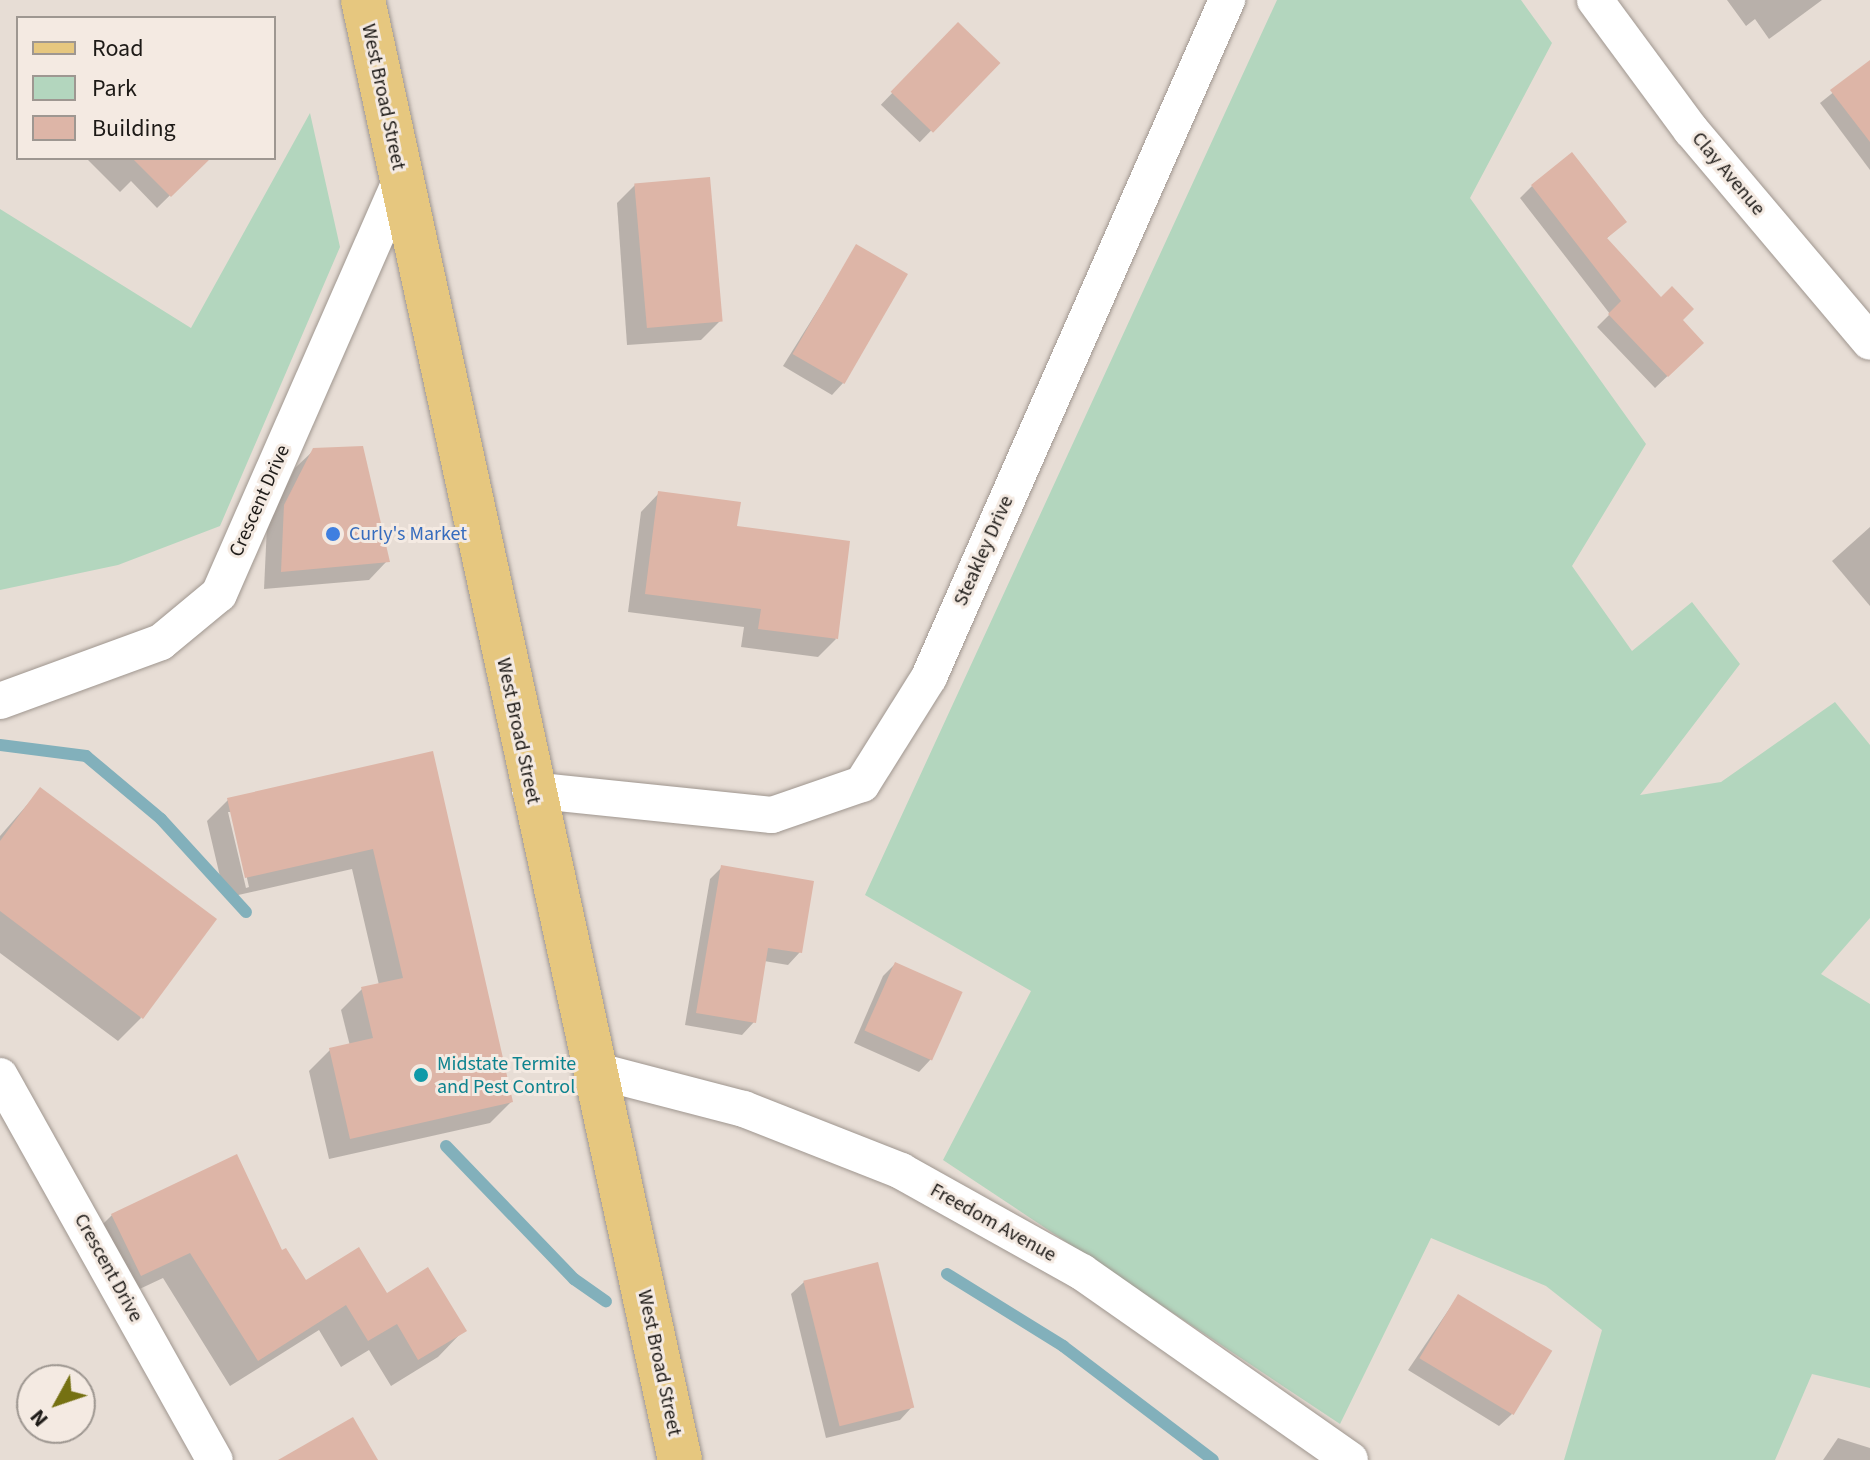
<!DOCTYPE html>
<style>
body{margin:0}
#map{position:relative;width:1870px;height:1460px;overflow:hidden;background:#e7ddd5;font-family:"Source Sans 3",sans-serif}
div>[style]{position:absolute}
.green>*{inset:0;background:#b3d6be}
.shadow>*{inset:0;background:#0003;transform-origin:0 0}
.stream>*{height:12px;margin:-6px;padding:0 6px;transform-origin:6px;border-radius:6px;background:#82b0bb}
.building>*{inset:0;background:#ddb5a7;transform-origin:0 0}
.roads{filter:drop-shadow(0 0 2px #9f968f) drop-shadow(0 0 2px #9f968f)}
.street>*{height:36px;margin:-18px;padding:0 18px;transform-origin:18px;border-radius:18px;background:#fff}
.primary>*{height:44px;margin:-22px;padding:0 22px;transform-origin:22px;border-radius:22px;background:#e6c77f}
.dots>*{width:22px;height:22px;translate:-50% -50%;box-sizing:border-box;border:4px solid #f4eae2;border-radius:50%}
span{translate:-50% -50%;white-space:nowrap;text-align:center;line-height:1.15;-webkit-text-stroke:6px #f4eae2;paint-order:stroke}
.street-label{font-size:20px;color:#1d1a17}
.shop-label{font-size:20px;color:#366cbe}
.left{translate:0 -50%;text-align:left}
.culture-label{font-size:20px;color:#0d838f}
.legend{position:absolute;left:16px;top:16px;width:260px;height:144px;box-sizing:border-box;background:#f4eae2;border:2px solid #9e9791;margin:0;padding:10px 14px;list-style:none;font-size:24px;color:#1d1a17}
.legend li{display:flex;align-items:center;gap:16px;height:40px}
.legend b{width:40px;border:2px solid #9e9791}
.north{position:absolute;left:16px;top:1364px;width:80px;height:80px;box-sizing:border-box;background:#f4eae2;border:2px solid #9e9791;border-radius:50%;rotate:230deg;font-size:22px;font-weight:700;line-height:32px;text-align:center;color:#1d1a17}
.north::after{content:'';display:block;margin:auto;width:28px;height:36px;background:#757112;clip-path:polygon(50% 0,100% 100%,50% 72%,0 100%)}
</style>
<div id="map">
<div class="green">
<i style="clip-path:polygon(1277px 0,1521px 0,1552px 43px,1470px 198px,1646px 444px,1572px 566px,1632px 651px,1692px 602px,1740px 664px,1640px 795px,1721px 782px,1835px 702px,1870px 745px,1870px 918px,1821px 974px,1870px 1004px,1870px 1388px,1812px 1374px,1775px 1460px,1564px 1460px,1602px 1330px,1546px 1286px,1431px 1238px,1340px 1424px,943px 1160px,1031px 991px,865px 895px)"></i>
<i style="clip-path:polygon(310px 113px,340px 247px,220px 526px,118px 565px,0 590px,0 209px,191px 328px)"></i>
</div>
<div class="shadow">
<i style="clip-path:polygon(1727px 0,1822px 0,1769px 39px,1755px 19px,1746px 26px)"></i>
<i style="left:958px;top:25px;width:54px;height:111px;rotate:44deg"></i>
<i style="clip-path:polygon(1870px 63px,1870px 170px,1820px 103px)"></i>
<i style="clip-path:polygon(86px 158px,208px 158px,157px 208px,131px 181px,120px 192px)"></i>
<i style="clip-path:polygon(635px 185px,720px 321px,701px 340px,627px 345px,617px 203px)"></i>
<i style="clip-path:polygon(1532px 186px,1624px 222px,1605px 240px,1702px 343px,1655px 388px,1597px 327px,1610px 314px,1520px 198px)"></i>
<i style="clip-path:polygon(857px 247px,844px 382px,832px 395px,783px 366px)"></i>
<i style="clip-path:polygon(314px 450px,387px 561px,369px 580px,264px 589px,267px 525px,295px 468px)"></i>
<i style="clip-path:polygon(659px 493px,735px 528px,836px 639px,818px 657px,741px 647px,744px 627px,628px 612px,641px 512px)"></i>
<i style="clip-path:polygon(1870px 527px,1870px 606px,1832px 561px)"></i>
<i style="clip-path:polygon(evenodd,431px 754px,511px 1102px,490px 1123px,329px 1159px,309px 1071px,330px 1050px,350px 1046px,341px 1010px,362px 989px,379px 985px,352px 869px,225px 898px,207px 821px,228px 800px,431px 754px,228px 812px,232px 812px,249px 887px,246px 888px,228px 812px)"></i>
<i style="clip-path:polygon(40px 790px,141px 1018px,118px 1041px,0 953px,0 836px)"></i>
<i style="clip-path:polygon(722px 867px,800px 952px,788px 965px,764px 961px,754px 1022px,742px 1035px,685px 1025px,710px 879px)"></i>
<i style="clip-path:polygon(895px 964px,931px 1059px,919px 1072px,854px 1043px,883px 976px)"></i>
<i style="clip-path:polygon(112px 1215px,281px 1253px,305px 1282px,386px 1295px,464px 1330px,438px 1357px,391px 1386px,369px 1350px,341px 1367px,319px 1330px,230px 1386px,163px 1278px,114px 1301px,85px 1242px)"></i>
<i style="clip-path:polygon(804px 1282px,912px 1407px,900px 1420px,826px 1438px,791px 1294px)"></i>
<i style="clip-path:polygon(1458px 1296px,1512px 1414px,1499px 1426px,1408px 1370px)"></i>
<i style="clip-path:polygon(1838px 1438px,1870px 1448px,1870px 1460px,1823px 1460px)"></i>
</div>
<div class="stream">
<i style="left:0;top:745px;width:87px;rotate:7.3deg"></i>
<i style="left:86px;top:756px;width:98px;rotate:40deg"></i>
<i style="left:161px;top:819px;width:126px;rotate:47.6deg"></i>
<i style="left:446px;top:1146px;width:185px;rotate:46.1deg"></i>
<i style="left:574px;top:1279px;width:39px;rotate:35deg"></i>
<i style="left:947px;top:1274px;width:137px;rotate:31.8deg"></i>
<i style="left:1063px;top:1346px;width:188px;rotate:37.2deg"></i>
</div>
<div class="building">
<i style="left:958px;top:22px;width:59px;height:97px;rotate:44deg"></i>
<i style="clip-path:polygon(1870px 60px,1870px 142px,1830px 90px)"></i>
<i style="clip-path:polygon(1572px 152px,1627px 222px,1607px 238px,1661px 297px,1672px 286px,1694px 309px,1683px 320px,1704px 343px,1668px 377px,1608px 314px,1621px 301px,1531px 185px)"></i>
<i style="clip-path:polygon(132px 158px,211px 158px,171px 197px)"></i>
<i style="left:710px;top:177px;width:145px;height:76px;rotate:85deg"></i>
<i style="left:856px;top:244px;width:60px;height:127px;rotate:30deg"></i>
<i style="clip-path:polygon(363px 446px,390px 562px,281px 572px,284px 505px,313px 448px)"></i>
<i style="clip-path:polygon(658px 491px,741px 502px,737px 526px,850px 541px,838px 639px,758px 629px,761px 609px,645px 594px)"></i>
<i style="clip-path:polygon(433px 751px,513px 1102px,350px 1139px,329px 1048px,373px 1038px,361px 987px,403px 978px,373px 849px,245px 878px,227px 798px)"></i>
<i style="clip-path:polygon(40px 787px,217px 919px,143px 1019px,0 911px,0 841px)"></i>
<i style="clip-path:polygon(721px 865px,814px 881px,802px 953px,768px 948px,756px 1023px,696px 1013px)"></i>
<i style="left:895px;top:962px;width:74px;height:75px;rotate:24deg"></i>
<i style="clip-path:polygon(237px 1154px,282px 1250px,286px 1248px,306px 1280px,359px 1247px,387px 1293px,428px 1267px,467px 1331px,418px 1360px,397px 1324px,368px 1341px,346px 1305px,258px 1361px,190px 1253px,141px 1276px,111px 1214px)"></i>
<i style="left:878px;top:1262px;width:150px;height:77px;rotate:76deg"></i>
<i style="left:1458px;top:1294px;width:110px;height:75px;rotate:31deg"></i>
<i style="clip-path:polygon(353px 1417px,378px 1460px,278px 1460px)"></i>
</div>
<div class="roads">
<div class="street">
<i style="left:1595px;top:0;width:162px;rotate:53.6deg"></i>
<i style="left:1691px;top:130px;width:277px;rotate:49.8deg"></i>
<i style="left:0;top:701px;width:171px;rotate:-20.1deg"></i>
<i style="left:161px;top:642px;width:75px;rotate:-39.6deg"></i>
<i style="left:219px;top:594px;width:451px;rotate:-66.3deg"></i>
<i style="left:530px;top:790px;width:243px;rotate:5.9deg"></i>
<i style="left:772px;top:815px;width:95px;rotate:-19deg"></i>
<i style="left:862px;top:784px;width:126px;rotate:-57.9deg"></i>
<i style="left:929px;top:677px;width:740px;rotate:-66.24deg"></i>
<i style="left:594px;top:1070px;width:155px;rotate:14.6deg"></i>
<i style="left:744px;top:1109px;width:169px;rotate:21.5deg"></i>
<i style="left:901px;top:1171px;width:207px;rotate:29.2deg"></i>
<i style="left:1082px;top:1272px;width:327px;rotate:35deg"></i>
<i style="left:0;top:1076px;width:440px;rotate:60.8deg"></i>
</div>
<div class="primary">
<i style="left:363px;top:0;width:1494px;rotate:77.75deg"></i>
</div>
</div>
<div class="dots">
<i style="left:333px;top:534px;background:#3f7fe0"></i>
<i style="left:421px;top:1075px;background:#0f9aa8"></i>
</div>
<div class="street-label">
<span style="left:383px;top:97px;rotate:78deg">West Broad Street</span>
<span style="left:1728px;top:174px;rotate:50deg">Clay Avenue</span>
<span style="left:260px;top:501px;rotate:-66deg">Crescent Drive</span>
<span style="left:984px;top:551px;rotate:-66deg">Steakley Drive</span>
<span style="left:518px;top:731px;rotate:78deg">West Broad Street</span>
<span style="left:993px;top:1223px;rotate:29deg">Freedom Avenue</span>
<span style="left:108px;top:1268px;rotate:61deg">Crescent Drive</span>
<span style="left:659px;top:1363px;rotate:78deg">West Broad Street</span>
</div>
<div class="shop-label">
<span class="left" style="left:349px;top:534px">Curly's Market</span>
</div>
<div class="culture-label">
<span class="left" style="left:437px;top:1076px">Midstate Termite<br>and Pest Control</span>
</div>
<ul class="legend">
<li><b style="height:10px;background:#e6c77f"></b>Road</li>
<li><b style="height:22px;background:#b3d6be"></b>Park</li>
<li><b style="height:22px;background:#ddb5a7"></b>Building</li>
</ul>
<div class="north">N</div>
</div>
